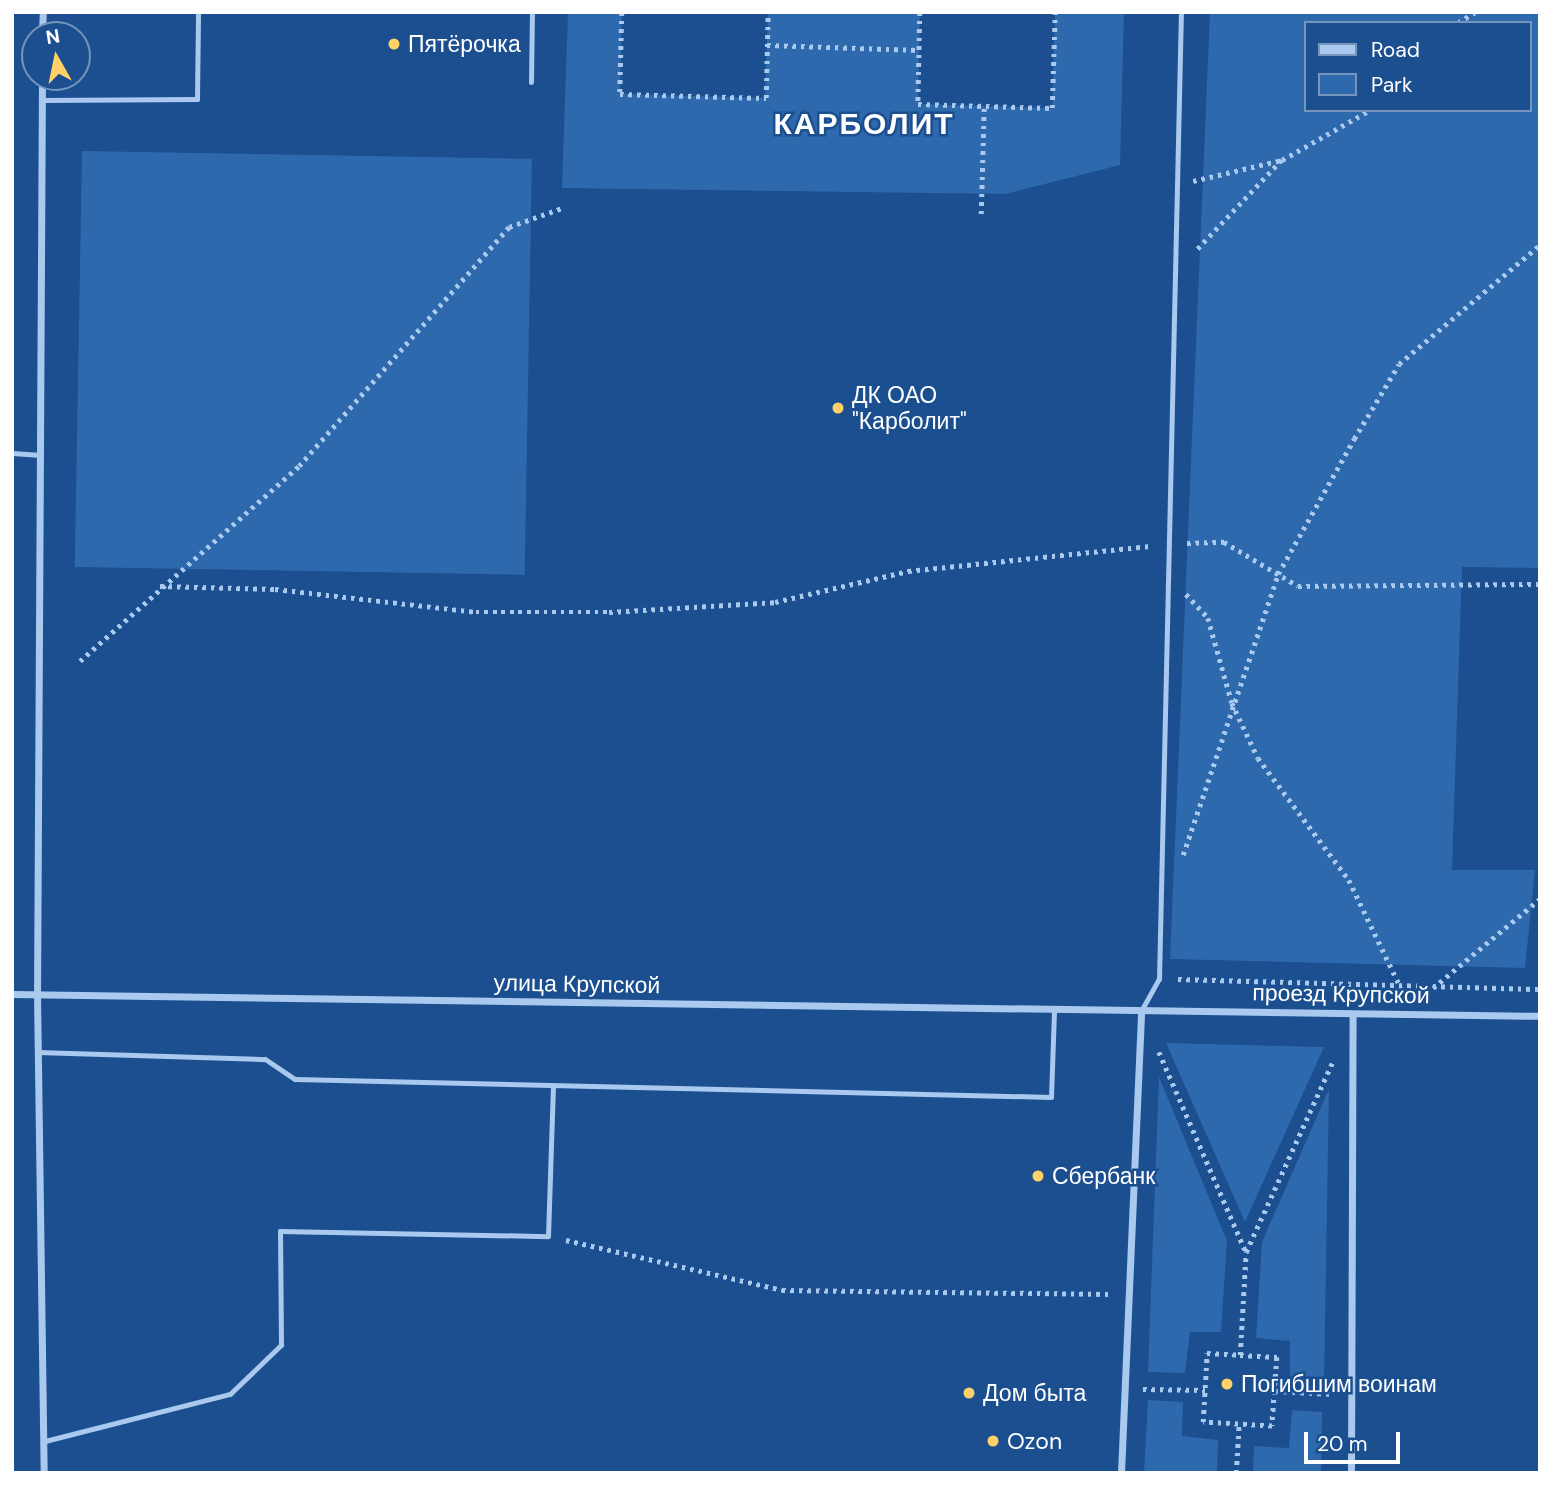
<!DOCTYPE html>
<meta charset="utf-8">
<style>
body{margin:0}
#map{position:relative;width:1552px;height:1485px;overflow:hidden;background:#1b4f8f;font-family:"DM Sans",sans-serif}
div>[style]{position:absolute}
.green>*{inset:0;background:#2e69ad;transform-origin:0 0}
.path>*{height:4.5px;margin-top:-2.25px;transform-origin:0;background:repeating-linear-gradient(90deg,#a9c9ee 0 3.5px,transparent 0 8.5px)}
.service>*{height:5px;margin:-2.5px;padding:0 2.5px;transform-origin:2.5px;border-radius:2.5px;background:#a9c9ee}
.minor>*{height:7px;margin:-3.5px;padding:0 3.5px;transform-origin:3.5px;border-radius:3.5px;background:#a9c9ee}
.dots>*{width:19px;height:19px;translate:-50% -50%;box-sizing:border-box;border:4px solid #1b4f8f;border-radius:50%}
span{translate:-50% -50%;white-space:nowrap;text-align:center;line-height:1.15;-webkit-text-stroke:5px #1b4f8f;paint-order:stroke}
.poi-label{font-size:23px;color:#fff}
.left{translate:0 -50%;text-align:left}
.street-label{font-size:23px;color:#fff}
.district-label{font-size:30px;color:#fff;font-weight:700;letter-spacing:2px}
.frame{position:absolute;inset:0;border:14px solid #fff;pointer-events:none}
.legend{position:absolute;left:1304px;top:21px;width:228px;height:91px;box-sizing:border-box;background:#1b4f8f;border:2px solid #7695bc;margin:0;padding:9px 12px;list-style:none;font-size:21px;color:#fff}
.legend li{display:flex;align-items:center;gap:14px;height:35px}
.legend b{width:35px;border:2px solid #7695bc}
.north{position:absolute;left:21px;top:21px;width:70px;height:70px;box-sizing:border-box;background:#1b4f8f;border:2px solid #7695bc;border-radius:50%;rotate:351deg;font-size:19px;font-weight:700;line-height:28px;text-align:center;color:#fff}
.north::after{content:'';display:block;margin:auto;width:24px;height:32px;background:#ffd166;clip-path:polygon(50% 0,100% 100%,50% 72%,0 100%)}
.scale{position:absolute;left:1304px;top:1432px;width:96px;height:32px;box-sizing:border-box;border:4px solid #fff;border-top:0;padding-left:9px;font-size:21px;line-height:24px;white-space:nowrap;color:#fff;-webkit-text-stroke:5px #1b4f8f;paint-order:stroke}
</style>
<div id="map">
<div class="green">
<i style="clip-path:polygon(568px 12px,622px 12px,620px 94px,765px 98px,768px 12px,920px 12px,918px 104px,1052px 108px,1055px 12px,1124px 12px,1120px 165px,1005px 194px,562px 188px)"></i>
<i style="clip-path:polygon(evenodd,1210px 12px,1540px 12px,1540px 568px,1462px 567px,1452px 870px,1535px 870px,1525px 968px,1170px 959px,1210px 12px,1305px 23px,1529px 23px,1529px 110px,1305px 110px,1305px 23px)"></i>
<i style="left:82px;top:151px;width:450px;height:416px;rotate:1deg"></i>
<i style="clip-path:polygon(1166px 1043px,1324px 1047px,1245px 1222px)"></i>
<i style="clip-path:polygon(1159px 1077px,1227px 1241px,1221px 1332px,1190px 1332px,1185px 1373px,1148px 1372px)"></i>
<i style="clip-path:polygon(1329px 1089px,1324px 1383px,1290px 1383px,1290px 1341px,1256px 1338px,1262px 1242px)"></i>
<i style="clip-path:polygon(1148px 1400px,1183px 1402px,1182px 1436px,1218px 1440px,1217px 1473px,1144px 1473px)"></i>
<i style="clip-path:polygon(1292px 1410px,1322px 1412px,1321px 1473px,1253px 1473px,1254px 1446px,1289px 1448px)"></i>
</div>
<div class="path">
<i style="left:622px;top:12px;width:82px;rotate:91.4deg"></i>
<i style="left:620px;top:94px;width:146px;rotate:1.6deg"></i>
<i style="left:766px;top:98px;width:86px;rotate:-88.7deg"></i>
<i style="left:920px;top:12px;width:92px;rotate:91.2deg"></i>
<i style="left:918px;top:104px;width:134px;rotate:1.7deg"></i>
<i style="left:1052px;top:108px;width:96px;rotate:-88.2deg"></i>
<i style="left:1458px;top:23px;width:20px;rotate:-33deg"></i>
<i style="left:767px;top:45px;width:152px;rotate:1.9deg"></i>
<i style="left:1282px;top:160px;width:101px;rotate:-29.6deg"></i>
<i style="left:1193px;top:181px;width:91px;rotate:-13.3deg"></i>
<i style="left:1282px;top:160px;width:127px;rotate:133.4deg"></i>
<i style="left:981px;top:214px;width:108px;rotate:-88.4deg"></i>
<i style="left:1187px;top:543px;width:37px;rotate:-2deg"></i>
<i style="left:1224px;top:542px;width:86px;rotate:30.7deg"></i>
<i style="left:1298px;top:586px;width:242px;rotate:-0.5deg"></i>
<i style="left:160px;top:586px;width:115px;rotate:1.5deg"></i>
<i style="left:275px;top:589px;width:202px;rotate:6.5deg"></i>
<i style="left:476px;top:612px;width:133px"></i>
<i style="left:609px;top:612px;width:166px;rotate:-3.4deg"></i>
<i style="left:775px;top:602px;width:137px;rotate:-13.1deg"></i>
<i style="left:908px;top:571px;width:243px;rotate:-5.9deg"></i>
<i style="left:1186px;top:594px;width:33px;rotate:47deg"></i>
<i style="left:1208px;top:618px;width:88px;rotate:74.2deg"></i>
<i style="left:1232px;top:703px;width:61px;rotate:64.7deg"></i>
<i style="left:1258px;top:758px;width:152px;rotate:53.3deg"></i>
<i style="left:1349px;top:880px;width:120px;rotate:64.3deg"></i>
<i style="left:80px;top:661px;width:293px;rotate:-41.7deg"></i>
<i style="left:299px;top:466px;width:318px;rotate:-48.7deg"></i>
<i style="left:509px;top:227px;width:59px;rotate:-19.7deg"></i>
<i style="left:1183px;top:855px;width:297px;rotate:-71.3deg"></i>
<i style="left:1278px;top:574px;width:155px;rotate:-60.6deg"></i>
<i style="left:1354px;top:439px;width:87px;rotate:-59deg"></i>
<i style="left:1399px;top:364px;width:185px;rotate:-40.2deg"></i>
<i style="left:1178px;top:979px;width:362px;rotate:1.6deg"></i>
<i style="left:1433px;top:988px;width:139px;rotate:-39.8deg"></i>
<i style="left:1159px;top:1052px;width:218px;rotate:66.5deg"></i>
<i style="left:1246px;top:1252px;width:208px;rotate:-65.5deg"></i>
<i style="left:566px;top:1240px;width:222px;rotate:13deg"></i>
<i style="left:782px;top:1290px;width:329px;rotate:0.7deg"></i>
<i style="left:1240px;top:1355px;width:37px;rotate:3deg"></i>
<i style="left:1277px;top:1357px;width:69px;rotate:94.1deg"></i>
<i style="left:1272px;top:1426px;width:69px;rotate:-176.7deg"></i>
<i style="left:1203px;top:1422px;width:69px;rotate:-86.7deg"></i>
<i style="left:1207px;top:1353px;width:33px;rotate:3deg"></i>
<i style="left:1240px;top:1355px;width:103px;rotate:-86.7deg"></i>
<i style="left:1143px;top:1389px;width:62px;rotate:0.9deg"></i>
<i style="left:1275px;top:1391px;width:58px;rotate:3deg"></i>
<i style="left:1236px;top:1473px;width:49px;rotate:-86.5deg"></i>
</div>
<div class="service">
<i style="left:531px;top:82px;width:70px;rotate:-89.2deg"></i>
<i style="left:41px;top:100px;width:156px;rotate:-0.4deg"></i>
<i style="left:197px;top:99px;width:87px;rotate:-89.3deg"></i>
<i style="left:12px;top:453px;width:29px;rotate:4deg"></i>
<i style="left:1141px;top:1011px;width:37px;rotate:-61deg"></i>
<i style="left:1159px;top:979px;width:967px;rotate:-88.7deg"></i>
<i style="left:37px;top:1052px;width:228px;rotate:1.8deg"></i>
<i style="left:265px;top:1059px;width:36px;rotate:34deg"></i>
<i style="left:295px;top:1079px;width:756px;rotate:1.36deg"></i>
<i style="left:1051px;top:1097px;width:87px;rotate:-88deg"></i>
<i style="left:45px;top:1441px;width:191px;rotate:-14.3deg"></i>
<i style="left:230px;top:1394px;width:71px;rotate:-43.9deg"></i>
<i style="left:281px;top:1345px;width:114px;rotate:-90.5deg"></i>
<i style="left:280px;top:1231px;width:268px;rotate:1.1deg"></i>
<i style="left:548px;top:1236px;width:148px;rotate:-88.1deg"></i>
</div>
<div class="minor">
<i style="left:42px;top:35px;width:23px;rotate:-88deg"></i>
<i style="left:42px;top:77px;width:917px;rotate:90.31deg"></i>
<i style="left:37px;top:994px;width:479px;rotate:89.2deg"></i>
<i style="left:12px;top:994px;width:1528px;rotate:0.82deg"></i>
<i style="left:1121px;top:1473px;width:462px;rotate:-87.5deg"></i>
<i style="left:1351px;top:1473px;width:459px;rotate:-89.8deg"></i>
</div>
<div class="dots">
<i style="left:394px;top:44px;background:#ffd166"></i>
<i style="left:838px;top:408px;background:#ffd166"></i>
<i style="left:1038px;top:1176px;background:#ffd166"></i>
<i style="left:1227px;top:1384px;background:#ffd166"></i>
<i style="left:969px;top:1393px;background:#ffd166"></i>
<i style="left:993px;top:1441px;background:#ffd166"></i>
</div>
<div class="poi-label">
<span class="left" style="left:408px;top:44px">Пятёрочка</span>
<span class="left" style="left:852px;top:408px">ДК ОАО<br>"Карболит"</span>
<span class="left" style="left:1052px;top:1176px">Сбербанк</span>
<span class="left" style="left:1241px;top:1384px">Погибшим воинам</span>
<span class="left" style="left:983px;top:1393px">Дом быта</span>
<span class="left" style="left:1007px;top:1441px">Ozon</span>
</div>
<div class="street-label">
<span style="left:577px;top:984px;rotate:1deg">улица Крупской</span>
<span style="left:1341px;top:994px;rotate:1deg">проезд Крупской</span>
</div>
<div class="district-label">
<span style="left:864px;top:124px">КАРБОЛИТ</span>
</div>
<div class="frame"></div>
<ul class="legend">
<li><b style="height:9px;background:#a9c9ee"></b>Road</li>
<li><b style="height:19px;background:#2e69ad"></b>Park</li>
</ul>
<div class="north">N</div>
<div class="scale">20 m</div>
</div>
